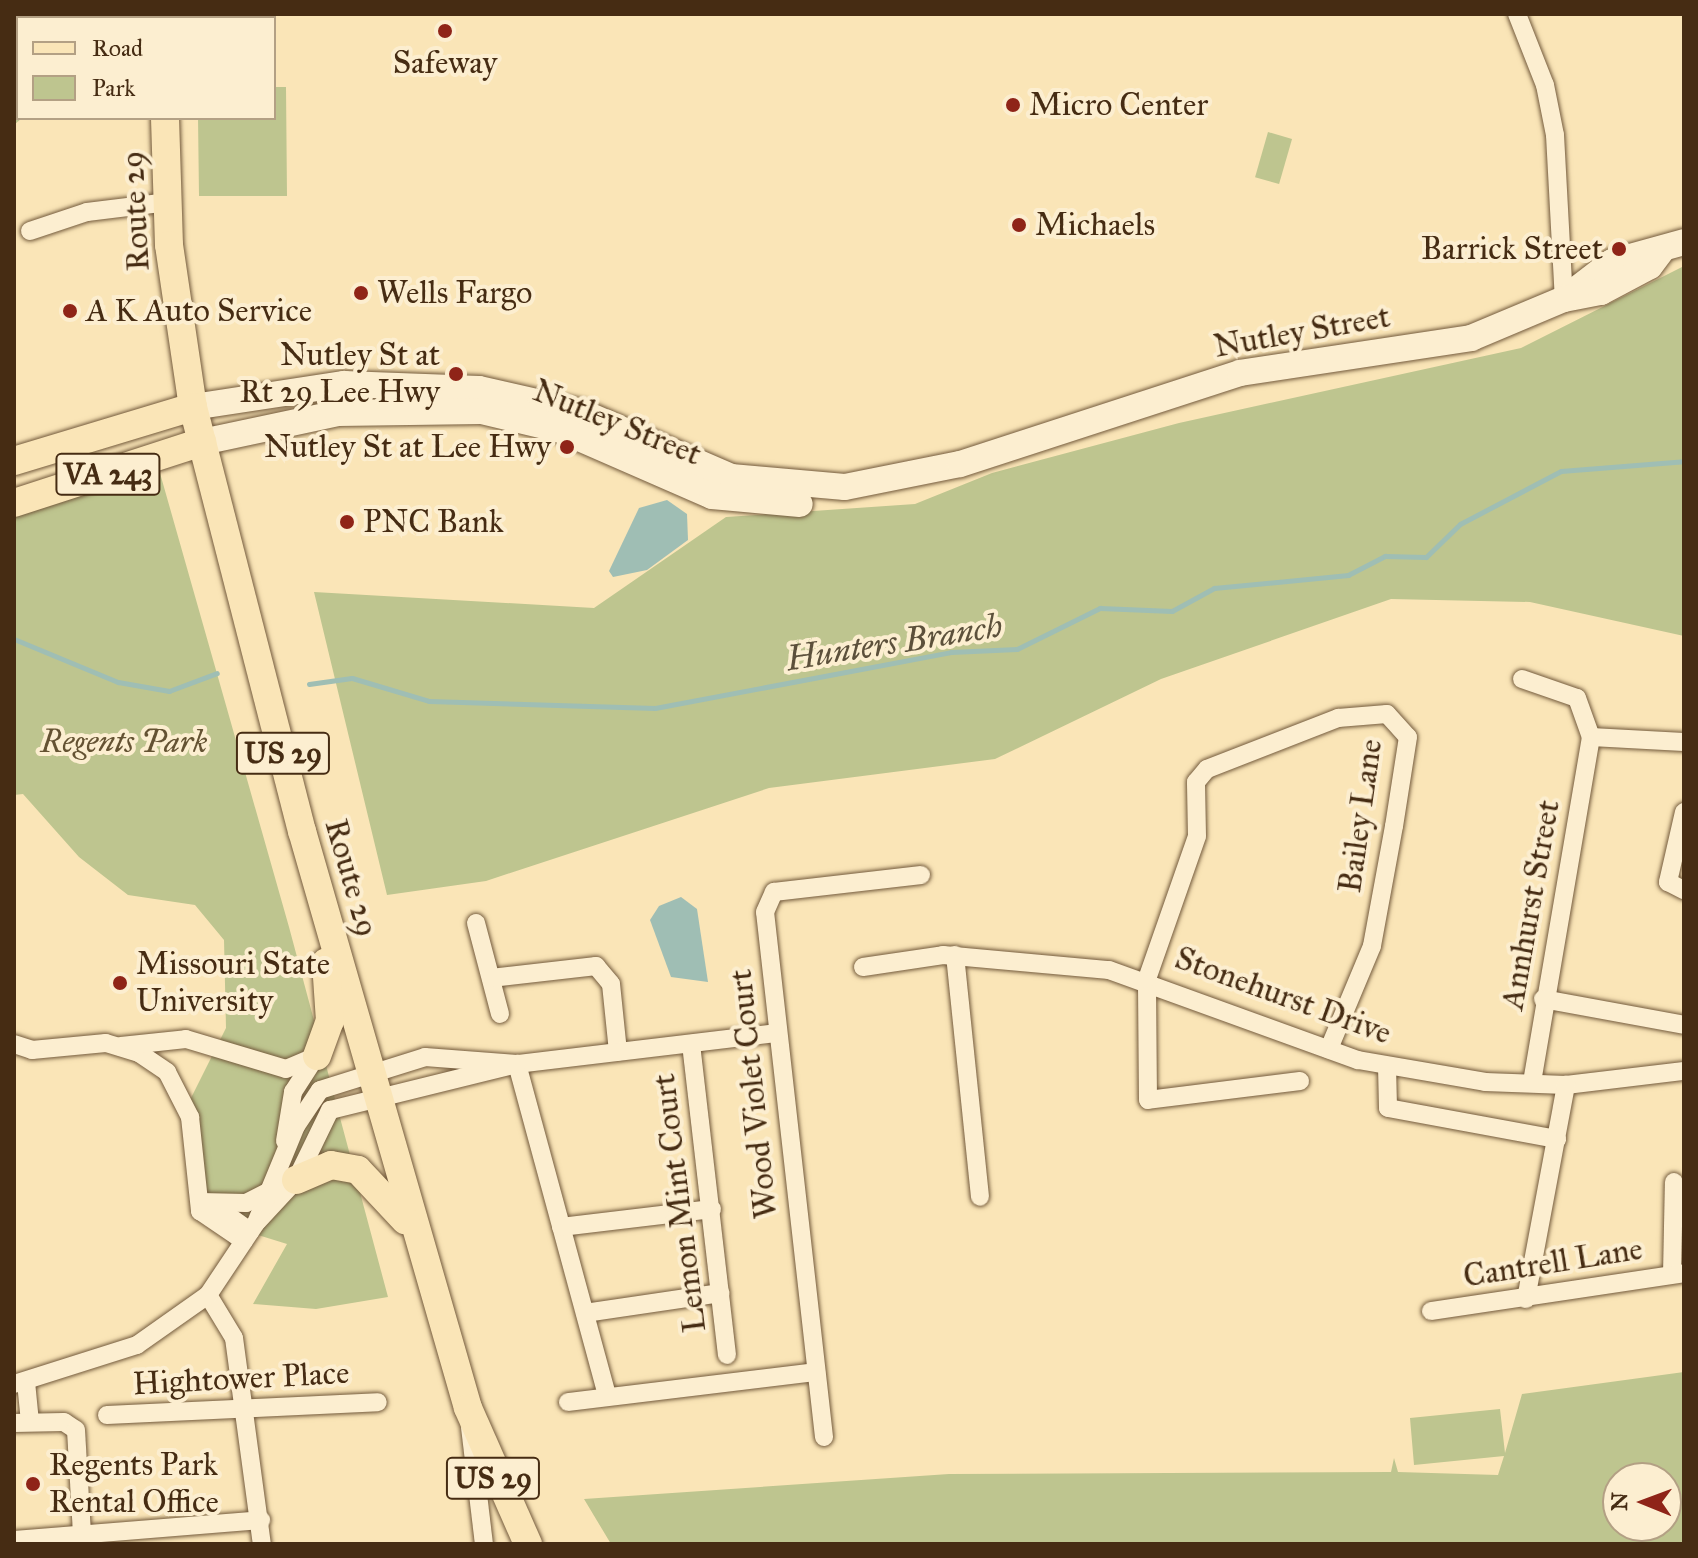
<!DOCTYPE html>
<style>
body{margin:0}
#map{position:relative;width:1698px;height:1558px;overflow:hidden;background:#fae5b7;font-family:"IM FELL Great Primer",serif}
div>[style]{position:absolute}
.green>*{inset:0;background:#bec58f;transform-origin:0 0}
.water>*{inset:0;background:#9fbeb4}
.stream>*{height:5px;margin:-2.5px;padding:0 2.5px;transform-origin:2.5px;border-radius:2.5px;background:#9fbeb4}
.roads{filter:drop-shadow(0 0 2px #735a3c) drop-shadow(0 0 2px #735a3c)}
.minor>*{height:18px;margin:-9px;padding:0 9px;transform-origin:9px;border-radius:9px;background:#fceed0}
.secondary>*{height:26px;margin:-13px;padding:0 13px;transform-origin:13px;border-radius:13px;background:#fceed0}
.primary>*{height:28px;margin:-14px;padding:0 14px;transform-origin:14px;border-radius:14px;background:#fae5b7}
.dots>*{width:22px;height:22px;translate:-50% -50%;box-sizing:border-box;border:4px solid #fceed0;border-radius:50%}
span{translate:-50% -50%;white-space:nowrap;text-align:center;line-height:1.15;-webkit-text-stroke:8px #fceed0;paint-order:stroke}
.shield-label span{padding:2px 6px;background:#fceed0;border:2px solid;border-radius:6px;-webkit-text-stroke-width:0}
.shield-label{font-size:30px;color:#462c13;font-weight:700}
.poi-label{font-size:32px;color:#462c13}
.left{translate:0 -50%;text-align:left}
.right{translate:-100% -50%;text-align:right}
.street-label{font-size:32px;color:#462c13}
.park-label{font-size:32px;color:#645232;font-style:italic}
.water-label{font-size:34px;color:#5c503b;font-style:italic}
.frame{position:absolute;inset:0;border:16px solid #462c13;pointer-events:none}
.legend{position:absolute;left:16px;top:16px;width:260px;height:104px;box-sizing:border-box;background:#fceed0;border:2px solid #b3a084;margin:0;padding:10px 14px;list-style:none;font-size:24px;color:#462c13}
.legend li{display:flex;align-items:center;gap:16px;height:40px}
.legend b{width:40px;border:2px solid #b3a084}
.north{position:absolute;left:1602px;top:1462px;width:80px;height:80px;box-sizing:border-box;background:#fceed0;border:2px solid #b3a084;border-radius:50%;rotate:271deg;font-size:22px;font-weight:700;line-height:32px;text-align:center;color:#462c13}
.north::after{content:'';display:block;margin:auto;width:28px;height:36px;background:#8f2418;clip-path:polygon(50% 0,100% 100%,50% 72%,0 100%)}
</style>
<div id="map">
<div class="green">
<i style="clip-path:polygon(14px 14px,88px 14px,18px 18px,22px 118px,14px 125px)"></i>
<i style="clip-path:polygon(274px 87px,286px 87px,287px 196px,199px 196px,198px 118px,274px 118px)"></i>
<i style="left:1268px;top:132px;width:25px;height:47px;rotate:16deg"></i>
<i style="clip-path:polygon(1684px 266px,1684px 636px,1530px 602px,1391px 599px,1161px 679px,995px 759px,769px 788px,486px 881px,387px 895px,314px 592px,594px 608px,726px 517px,915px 504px,992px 473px,1179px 423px,1521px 348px)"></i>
<i style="clip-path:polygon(156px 459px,289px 927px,388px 1297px,316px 1309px,253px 1304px,287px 1244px,207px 1219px,187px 1106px,226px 1028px,224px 940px,195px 905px,128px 895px,79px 857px,23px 794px,14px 795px,14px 510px)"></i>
<i style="clip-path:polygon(evenodd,1684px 1372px,1684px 1544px,611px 1544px,584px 1499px,949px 1474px,1391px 1472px,1394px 1458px,1398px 1472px,1498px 1475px,1504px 1456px,1414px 1465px,1410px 1418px,1500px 1409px,1505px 1453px,1522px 1394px,1684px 1372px,1618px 1478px,1666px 1478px,1666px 1526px,1618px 1526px,1618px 1478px)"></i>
</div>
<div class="water">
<i style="clip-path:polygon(667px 500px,687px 514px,688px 540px,647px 570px,613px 577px,609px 571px,639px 508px)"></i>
<i style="clip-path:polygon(681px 897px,697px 909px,708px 982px,671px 977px,650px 920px,659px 906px)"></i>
</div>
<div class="stream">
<i style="left:14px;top:639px;width:113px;rotate:22.5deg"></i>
<i style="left:118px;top:682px;width:52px;rotate:10deg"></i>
<i style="left:169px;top:691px;width:51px;rotate:-20.6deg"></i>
<i style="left:309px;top:684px;width:43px;rotate:-7.9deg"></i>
<i style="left:352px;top:678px;width:80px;rotate:16.6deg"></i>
<i style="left:429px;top:701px;width:226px;rotate:1.8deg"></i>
<i style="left:655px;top:708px;width:301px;rotate:-10.7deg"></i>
<i style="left:951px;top:652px;width:66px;rotate:-2.6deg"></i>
<i style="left:1017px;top:649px;width:93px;rotate:-26.3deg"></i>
<i style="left:1100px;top:608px;width:72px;rotate:2.4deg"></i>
<i style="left:1172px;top:611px;width:48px;rotate:-28.7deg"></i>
<i style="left:1214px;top:588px;width:135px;rotate:-5.5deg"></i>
<i style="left:1348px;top:575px;width:42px;rotate:-27.2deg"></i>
<i style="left:1385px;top:556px;width:41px;rotate:1.4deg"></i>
<i style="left:1426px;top:557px;width:47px;rotate:-44.1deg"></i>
<i style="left:1460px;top:524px;width:114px;rotate:-27.7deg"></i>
<i style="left:1561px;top:471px;width:123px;rotate:-4.6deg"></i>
</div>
<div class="roads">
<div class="minor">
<i style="left:1517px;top:14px;width:76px;rotate:68.5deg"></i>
<i style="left:1545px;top:85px;width:51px;rotate:78.7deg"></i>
<i style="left:1555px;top:135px;width:164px;rotate:86.9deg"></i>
<i style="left:30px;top:231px;width:60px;rotate:-18.4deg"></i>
<i style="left:87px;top:212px;width:82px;rotate:-7deg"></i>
<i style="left:1522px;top:679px;width:58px;rotate:19.1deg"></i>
<i style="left:1577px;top:698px;width:41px;rotate:70.3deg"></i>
<i style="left:1591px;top:737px;width:351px;rotate:99.7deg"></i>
<i style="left:1591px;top:737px;width:93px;rotate:3.1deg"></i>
<i style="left:1684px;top:812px;width:72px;rotate:102.9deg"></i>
<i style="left:1668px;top:882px;width:18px;rotate:27deg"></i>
<i style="left:476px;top:923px;width:94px;rotate:75.2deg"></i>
<i style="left:955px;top:955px;width:243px;rotate:84.1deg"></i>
<i style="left:863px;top:967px;width:81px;rotate:-8.5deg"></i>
<i style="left:943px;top:955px;width:167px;rotate:5.2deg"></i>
<i style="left:1109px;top:970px;width:265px;rotate:19.9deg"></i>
<i style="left:1358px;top:1060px;width:129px;rotate:9.8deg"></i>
<i style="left:1485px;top:1082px;width:81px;rotate:2.1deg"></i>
<i style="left:1566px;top:1085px;width:119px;rotate:-6.8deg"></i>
<i style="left:491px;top:978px;width:106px;rotate:-6.5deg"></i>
<i style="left:596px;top:966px;width:23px;rotate:50deg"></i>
<i style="left:611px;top:984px;width:68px;rotate:84.1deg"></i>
<i style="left:1543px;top:999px;width:143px;rotate:10.4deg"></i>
<i style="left:14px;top:1044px;width:19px;rotate:18deg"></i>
<i style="left:32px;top:1050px;width:74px;rotate:-5.4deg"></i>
<i style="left:106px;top:1043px;width:34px;rotate:17deg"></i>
<i style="left:139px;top:1053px;width:34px;rotate:34deg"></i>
<i style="left:167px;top:1072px;width:51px;rotate:62.9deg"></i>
<i style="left:190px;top:1117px;width:95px;rotate:83.9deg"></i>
<i style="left:200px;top:1211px;width:53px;rotate:34.3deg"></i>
<i style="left:691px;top:1044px;width:313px;rotate:83.4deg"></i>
<i style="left:121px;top:1046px;width:65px;rotate:-6.1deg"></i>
<i style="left:186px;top:1039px;width:104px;rotate:16.7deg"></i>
<i style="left:286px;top:1069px;width:34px;rotate:-23deg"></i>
<i style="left:517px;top:1064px;width:344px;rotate:74.8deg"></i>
<i style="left:1387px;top:1066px;width:42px;rotate:88.6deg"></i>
<i style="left:1388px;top:1108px;width:172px;rotate:10.4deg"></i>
<i style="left:1300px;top:1081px;width:153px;rotate:172.9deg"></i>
<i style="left:1148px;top:1100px;width:121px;rotate:-90.5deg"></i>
<i style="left:1147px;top:979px;width:151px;rotate:-70.7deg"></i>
<i style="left:1197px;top:836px;width:54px;rotate:-91.1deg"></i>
<i style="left:1196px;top:782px;width:17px;rotate:-50deg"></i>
<i style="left:1207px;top:769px;width:141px;rotate:-21.3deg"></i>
<i style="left:1338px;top:718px;width:49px;rotate:-4.7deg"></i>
<i style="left:1387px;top:714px;width:31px;rotate:48deg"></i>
<i style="left:1408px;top:737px;width:90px;rotate:98.9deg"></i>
<i style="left:1394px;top:826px;width:122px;rotate:100.4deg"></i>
<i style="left:1372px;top:946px;width:112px;rotate:112.7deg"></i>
<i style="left:285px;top:1141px;width:50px;rotate:-80.7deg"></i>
<i style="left:293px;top:1092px;width:37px;rotate:-57deg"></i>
<i style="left:200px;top:1202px;width:46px;rotate:1.2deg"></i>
<i style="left:246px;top:1203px;width:27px;rotate:-27deg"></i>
<i style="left:212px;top:1204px;width:47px;rotate:35.4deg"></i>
<i style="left:258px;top:1221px;width:56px;rotate:-47.2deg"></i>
<i style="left:296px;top:1180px;width:78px;rotate:-64.1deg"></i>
<i style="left:330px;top:1110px;width:193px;rotate:-13.8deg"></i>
<i style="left:517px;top:1064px;width:262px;rotate:-6.8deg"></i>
<i style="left:561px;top:1227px;width:152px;rotate:-6.8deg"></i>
<i style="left:1672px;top:1274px;width:92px;rotate:-88.8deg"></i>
<i style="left:208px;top:1295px;width:50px;rotate:58.8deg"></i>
<i style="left:234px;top:1338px;width:208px;rotate:82.3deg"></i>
<i style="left:1526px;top:1299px;width:218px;rotate:-79.4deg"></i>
<i style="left:1431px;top:1311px;width:256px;rotate:-8.5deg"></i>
<i style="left:585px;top:1313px;width:137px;rotate:-8.4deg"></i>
<i style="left:26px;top:1382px;width:40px;rotate:84.3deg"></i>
<i style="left:14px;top:1384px;width:129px;rotate:-17.6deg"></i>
<i style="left:137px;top:1345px;width:87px;rotate:-35.2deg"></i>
<i style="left:208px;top:1295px;width:87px;rotate:-56.3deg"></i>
<i style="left:256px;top:1223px;width:105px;rotate:-67.6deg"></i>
<i style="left:296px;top:1126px;width:43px;rotate:-56.3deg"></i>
<i style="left:320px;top:1090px;width:110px;rotate:-17.4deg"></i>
<i style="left:425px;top:1057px;width:92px;rotate:4.4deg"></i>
<i style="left:568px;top:1402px;width:250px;rotate:-6.9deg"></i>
<i style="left:107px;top:1415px;width:271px;rotate:-2.7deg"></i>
<i style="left:14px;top:1423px;width:50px;rotate:-1.1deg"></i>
<i style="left:64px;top:1422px;width:14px;rotate:34deg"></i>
<i style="left:76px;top:1430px;width:105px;rotate:86.7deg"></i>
<i style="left:470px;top:1427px;width:118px;rotate:83.2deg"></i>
<i style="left:824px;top:1437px;width:528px;rotate:-96.41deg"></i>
<i style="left:765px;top:912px;width:22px;rotate:-66deg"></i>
<i style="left:774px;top:892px;width:148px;rotate:-6.6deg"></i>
<i style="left:14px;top:1540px;width:248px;rotate:-4.6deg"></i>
</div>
<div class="secondary">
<i style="left:1564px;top:299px;width:61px;rotate:-37.6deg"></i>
<i style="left:1612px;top:262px;width:75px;rotate:-15.5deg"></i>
<i style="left:193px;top:407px;width:153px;rotate:-8.7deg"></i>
<i style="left:344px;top:384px;width:135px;rotate:2.1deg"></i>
<i style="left:479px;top:389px;width:105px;rotate:12.7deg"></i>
<i style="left:581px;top:412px;width:163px;rotate:23.4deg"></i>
<i style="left:731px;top:477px;width:114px;rotate:5deg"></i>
<i style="left:845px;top:487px;width:117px;rotate:-11.3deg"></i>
<i style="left:960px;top:464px;width:294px;rotate:-18deg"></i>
<i style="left:1240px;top:373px;width:234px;rotate:-8.6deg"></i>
<i style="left:1471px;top:338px;width:101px;rotate:-22.8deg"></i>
<i style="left:1564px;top:299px;width:38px;rotate:-11deg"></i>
<i style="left:1601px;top:292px;width:55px;rotate:-28deg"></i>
<i style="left:1650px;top:266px;width:20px;rotate:-53deg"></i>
<i style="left:202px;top:442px;width:139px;rotate:-12deg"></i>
<i style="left:338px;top:413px;width:144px;rotate:-0.8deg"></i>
<i style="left:482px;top:411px;width:81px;rotate:13.5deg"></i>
<i style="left:561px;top:430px;width:165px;rotate:23.6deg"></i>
<i style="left:712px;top:496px;width:88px;rotate:5.2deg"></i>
</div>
<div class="primary">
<i style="left:167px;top:18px;width:4px;rotate:-76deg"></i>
<i style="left:165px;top:118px;width:127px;rotate:88.2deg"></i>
<i style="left:169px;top:245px;width:164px;rotate:81.6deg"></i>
<i style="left:193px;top:407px;width:438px;rotate:75.6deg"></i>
<i style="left:302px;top:831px;width:600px;rotate:73.95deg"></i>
<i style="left:468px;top:1408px;width:149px;rotate:66.2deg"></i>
<i style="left:14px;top:461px;width:187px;rotate:-16.8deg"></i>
<i style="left:14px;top:503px;width:198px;rotate:-18deg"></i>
<i style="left:317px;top:1056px;width:37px;rotate:-70deg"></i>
<i style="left:330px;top:1021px;width:59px;rotate:-93.9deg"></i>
<i style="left:296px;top:1180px;width:38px;rotate:-23deg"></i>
<i style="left:331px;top:1165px;width:27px;rotate:10deg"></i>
<i style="left:358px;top:1170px;width:69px;rotate:46.8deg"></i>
</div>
</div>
<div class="dots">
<i style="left:445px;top:31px;background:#8f2418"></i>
<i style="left:1013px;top:105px;background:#8f2418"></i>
<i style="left:1019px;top:225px;background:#8f2418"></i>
<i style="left:1619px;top:249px;background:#8f2418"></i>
<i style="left:361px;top:293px;background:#8f2418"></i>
<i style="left:70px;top:311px;background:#8f2418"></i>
<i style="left:456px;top:374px;background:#8f2418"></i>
<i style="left:567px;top:447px;background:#8f2418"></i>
<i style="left:347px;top:522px;background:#8f2418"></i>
<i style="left:120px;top:983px;background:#8f2418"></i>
<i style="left:33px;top:1484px;background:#8f2418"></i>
</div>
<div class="shield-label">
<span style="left:108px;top:474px">VA 243</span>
<span style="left:283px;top:753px">US 29</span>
<span style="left:493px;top:1478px">US 29</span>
</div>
<div class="poi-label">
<span style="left:445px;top:63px">Safeway</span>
<span class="left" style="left:1029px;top:105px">Micro Center</span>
<span class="left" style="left:1035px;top:225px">Michaels</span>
<span class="right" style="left:1603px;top:249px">Barrick Street</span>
<span class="left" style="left:377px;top:293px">Wells Fargo</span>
<span class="left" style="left:86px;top:311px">A K Auto Service</span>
<span class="right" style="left:440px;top:374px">Nutley St at<br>Rt 29 Lee Hwy</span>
<span class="right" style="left:551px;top:447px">Nutley St at Lee Hwy</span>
<span class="left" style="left:363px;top:522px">PNC Bank</span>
<span class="left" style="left:136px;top:983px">Missouri State<br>University</span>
<span class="left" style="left:49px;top:1484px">Regents Park<br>Rental Office</span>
</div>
<div class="street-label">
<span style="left:136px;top:211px;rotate:-93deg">Route 29</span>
<span style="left:1302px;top:332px;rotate:-10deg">Nutley Street</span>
<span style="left:617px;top:423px;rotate:22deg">Nutley Street</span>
<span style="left:1361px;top:816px;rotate:-82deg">Bailey Lane</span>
<span style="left:351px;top:878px;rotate:74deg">Route 29</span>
<span style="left:1531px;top:905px;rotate:-80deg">Annhurst Street</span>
<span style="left:1283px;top:996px;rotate:20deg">Stonehurst Drive</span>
<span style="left:754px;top:1094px;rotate:-96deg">Wood Violet Court</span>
<span style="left:680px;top:1203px;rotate:-97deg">Lemon Mint Court</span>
<span style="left:1553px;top:1263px;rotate:-9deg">Cantrell Lane</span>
<span style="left:241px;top:1379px;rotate:-3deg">Hightower Place</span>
</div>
<div class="park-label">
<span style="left:124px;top:742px">Regents Park</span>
</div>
<div class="water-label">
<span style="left:894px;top:642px;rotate:-9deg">Hunters Branch</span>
</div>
<div class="frame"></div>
<ul class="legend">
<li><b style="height:10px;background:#fae5b7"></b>Road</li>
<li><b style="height:22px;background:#bec58f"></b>Park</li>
</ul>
<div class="north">N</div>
</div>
